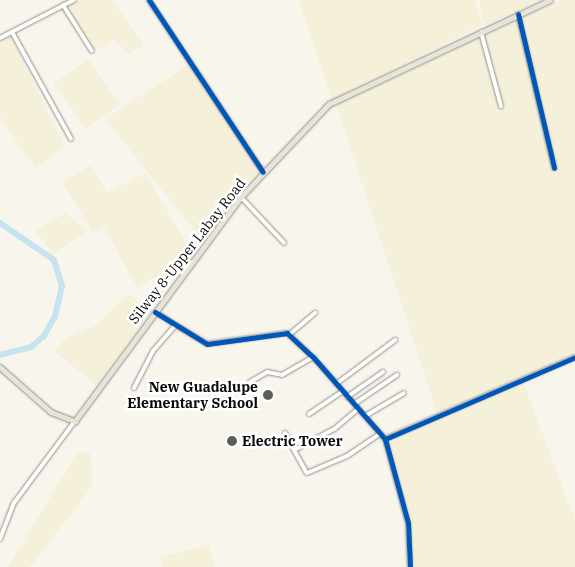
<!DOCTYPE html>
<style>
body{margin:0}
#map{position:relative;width:575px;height:567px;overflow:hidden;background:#f8f5ed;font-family:"IBM Plex Serif",serif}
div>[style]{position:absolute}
.farmland>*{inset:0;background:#f4f0da;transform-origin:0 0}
.river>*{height:6px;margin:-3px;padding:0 3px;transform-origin:3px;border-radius:3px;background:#c6e3f0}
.roads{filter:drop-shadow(0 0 1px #918f8c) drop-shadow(0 0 1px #918f8c)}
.minor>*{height:4px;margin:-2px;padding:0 2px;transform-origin:2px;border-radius:2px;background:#fefefc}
.major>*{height:4.5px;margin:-2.25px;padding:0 2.25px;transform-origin:2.25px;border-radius:2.25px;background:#e9e4d8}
.cycleway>*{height:5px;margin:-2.5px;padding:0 2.5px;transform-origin:2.5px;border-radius:2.5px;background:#0057b8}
.dots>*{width:14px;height:14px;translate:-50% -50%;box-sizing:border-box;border:2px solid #fff;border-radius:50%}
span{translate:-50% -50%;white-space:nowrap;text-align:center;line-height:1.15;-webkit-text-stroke:5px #fff;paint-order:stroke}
.street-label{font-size:14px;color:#090909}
.poi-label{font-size:14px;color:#090909;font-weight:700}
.right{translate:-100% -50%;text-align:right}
.left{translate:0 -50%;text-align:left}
</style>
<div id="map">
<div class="farmland">
<i style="clip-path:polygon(80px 0,112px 0,144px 45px,128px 55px,114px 39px,93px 52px,59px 10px)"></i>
<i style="clip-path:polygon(299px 0,475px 0,482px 25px,332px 100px)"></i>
<i style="clip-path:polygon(479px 0,542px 0,485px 25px)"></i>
<i style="clip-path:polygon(562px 0,575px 0,575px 358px,523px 381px,575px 521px,575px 567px,411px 567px,409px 534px,385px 439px,438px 415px,336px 105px)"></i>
<i style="clip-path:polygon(11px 35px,65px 148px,35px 168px,0 117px,0 41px)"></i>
<i style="left:88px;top:59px;width:56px;height:42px;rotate:55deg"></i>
<i style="clip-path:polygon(191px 63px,257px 163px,257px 172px,203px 241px,105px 119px)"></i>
<i style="clip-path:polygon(91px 165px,107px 192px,145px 173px,193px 255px,137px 287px,104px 227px,93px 232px,62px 182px)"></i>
<i style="clip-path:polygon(66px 213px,87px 232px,54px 253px,35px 231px)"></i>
<i style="clip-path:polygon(129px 294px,152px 311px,96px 385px,54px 351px,65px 339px,98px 324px)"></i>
<i style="clip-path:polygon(77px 453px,90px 453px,93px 485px,35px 561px,29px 567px,8px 567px)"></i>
<i style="clip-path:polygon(208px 544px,215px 567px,163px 567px,160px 558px)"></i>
</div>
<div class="river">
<i style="left:0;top:223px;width:65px;rotate:34.4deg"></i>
<i style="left:54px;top:260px;width:27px;rotate:73deg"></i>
<i style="left:62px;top:286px;width:31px;rotate:103deg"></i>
<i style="left:55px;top:316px;width:23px;rotate:119deg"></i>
<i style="left:44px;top:336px;width:17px;rotate:140deg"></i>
<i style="left:31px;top:347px;width:32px;rotate:166deg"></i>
</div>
<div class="roads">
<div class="minor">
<i style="left:149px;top:0;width:206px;rotate:56.5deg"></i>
<i style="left:63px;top:5px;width:54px;rotate:57.8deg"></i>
<i style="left:518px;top:14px;width:158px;rotate:76.8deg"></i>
<i style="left:12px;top:32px;width:122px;rotate:61.1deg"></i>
<i style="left:481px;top:32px;width:77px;rotate:74.9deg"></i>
<i style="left:0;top:38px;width:83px;rotate:-27.2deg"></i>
<i style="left:241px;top:197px;width:63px;rotate:46.9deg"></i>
<i style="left:155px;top:312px;width:61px;rotate:31.6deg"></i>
<i style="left:207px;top:344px;width:81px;rotate:-7.8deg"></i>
<i style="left:287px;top:333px;width:35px;rotate:43deg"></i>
<i style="left:313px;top:357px;width:109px;rotate:48.7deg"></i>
<i style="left:385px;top:439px;width:87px;rotate:74.7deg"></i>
<i style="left:408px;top:523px;width:44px;rotate:87.4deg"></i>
<i style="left:290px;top:334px;width:33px;rotate:-40deg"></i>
<i style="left:250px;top:382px;width:20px;rotate:-30deg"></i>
<i style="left:267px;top:372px;width:15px;rotate:11deg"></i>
<i style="left:282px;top:375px;width:36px;rotate:-30deg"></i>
<i style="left:336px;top:384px;width:74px;rotate:-36.7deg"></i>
<i style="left:134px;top:388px;width:42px;rotate:-62.8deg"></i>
<i style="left:153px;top:351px;width:33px;rotate:-49deg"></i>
<i style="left:347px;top:397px;width:44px;rotate:-34.8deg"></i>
<i style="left:354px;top:404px;width:52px;rotate:-34deg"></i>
<i style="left:358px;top:409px;width:31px;rotate:140deg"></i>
<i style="left:334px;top:429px;width:45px;rotate:152.3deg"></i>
<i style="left:294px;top:450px;width:26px;rotate:61deg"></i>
<i style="left:307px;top:473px;width:43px;rotate:-23deg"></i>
<i style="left:347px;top:456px;width:40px;rotate:-34deg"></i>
<i style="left:309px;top:414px;width:40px;rotate:-34deg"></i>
<i style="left:365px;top:416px;width:45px;rotate:-30.5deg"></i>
<i style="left:285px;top:433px;width:19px;rotate:62deg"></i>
<i style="left:385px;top:439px;width:207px;rotate:-23.3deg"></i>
<i style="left:0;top:539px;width:39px;rotate:-69deg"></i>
<i style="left:14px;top:503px;width:102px;rotate:-53.4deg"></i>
</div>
<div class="major">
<i style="left:0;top:367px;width:68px;rotate:41.4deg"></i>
<i style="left:51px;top:412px;width:26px;rotate:21deg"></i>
<i style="left:75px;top:421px;width:279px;rotate:-53.5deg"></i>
<i style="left:241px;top:197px;width:128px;rotate:-46.6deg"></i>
<i style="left:329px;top:104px;width:244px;rotate:-25.2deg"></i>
</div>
</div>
<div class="cycleway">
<i style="left:149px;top:0;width:206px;rotate:56.5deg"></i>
<i style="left:518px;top:14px;width:158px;rotate:76.8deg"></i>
<i style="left:155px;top:312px;width:61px;rotate:31.6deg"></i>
<i style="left:207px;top:344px;width:81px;rotate:-7.8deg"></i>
<i style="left:287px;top:333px;width:35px;rotate:43deg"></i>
<i style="left:313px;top:357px;width:109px;rotate:48.7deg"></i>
<i style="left:385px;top:439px;width:87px;rotate:74.7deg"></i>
<i style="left:408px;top:523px;width:44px;rotate:87.4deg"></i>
<i style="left:385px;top:439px;width:207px;rotate:-23.3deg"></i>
</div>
<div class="dots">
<i style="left:268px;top:395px;background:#5d5c59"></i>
<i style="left:232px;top:441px;background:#5d5c59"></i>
</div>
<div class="street-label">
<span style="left:187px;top:251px;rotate:-52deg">Silway 8-Upper Labay Road</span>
</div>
<div class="poi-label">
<span class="right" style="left:258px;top:395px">New Guadalupe<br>Elementary School</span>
<span class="left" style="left:242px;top:441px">Electric Tower</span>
</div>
</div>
